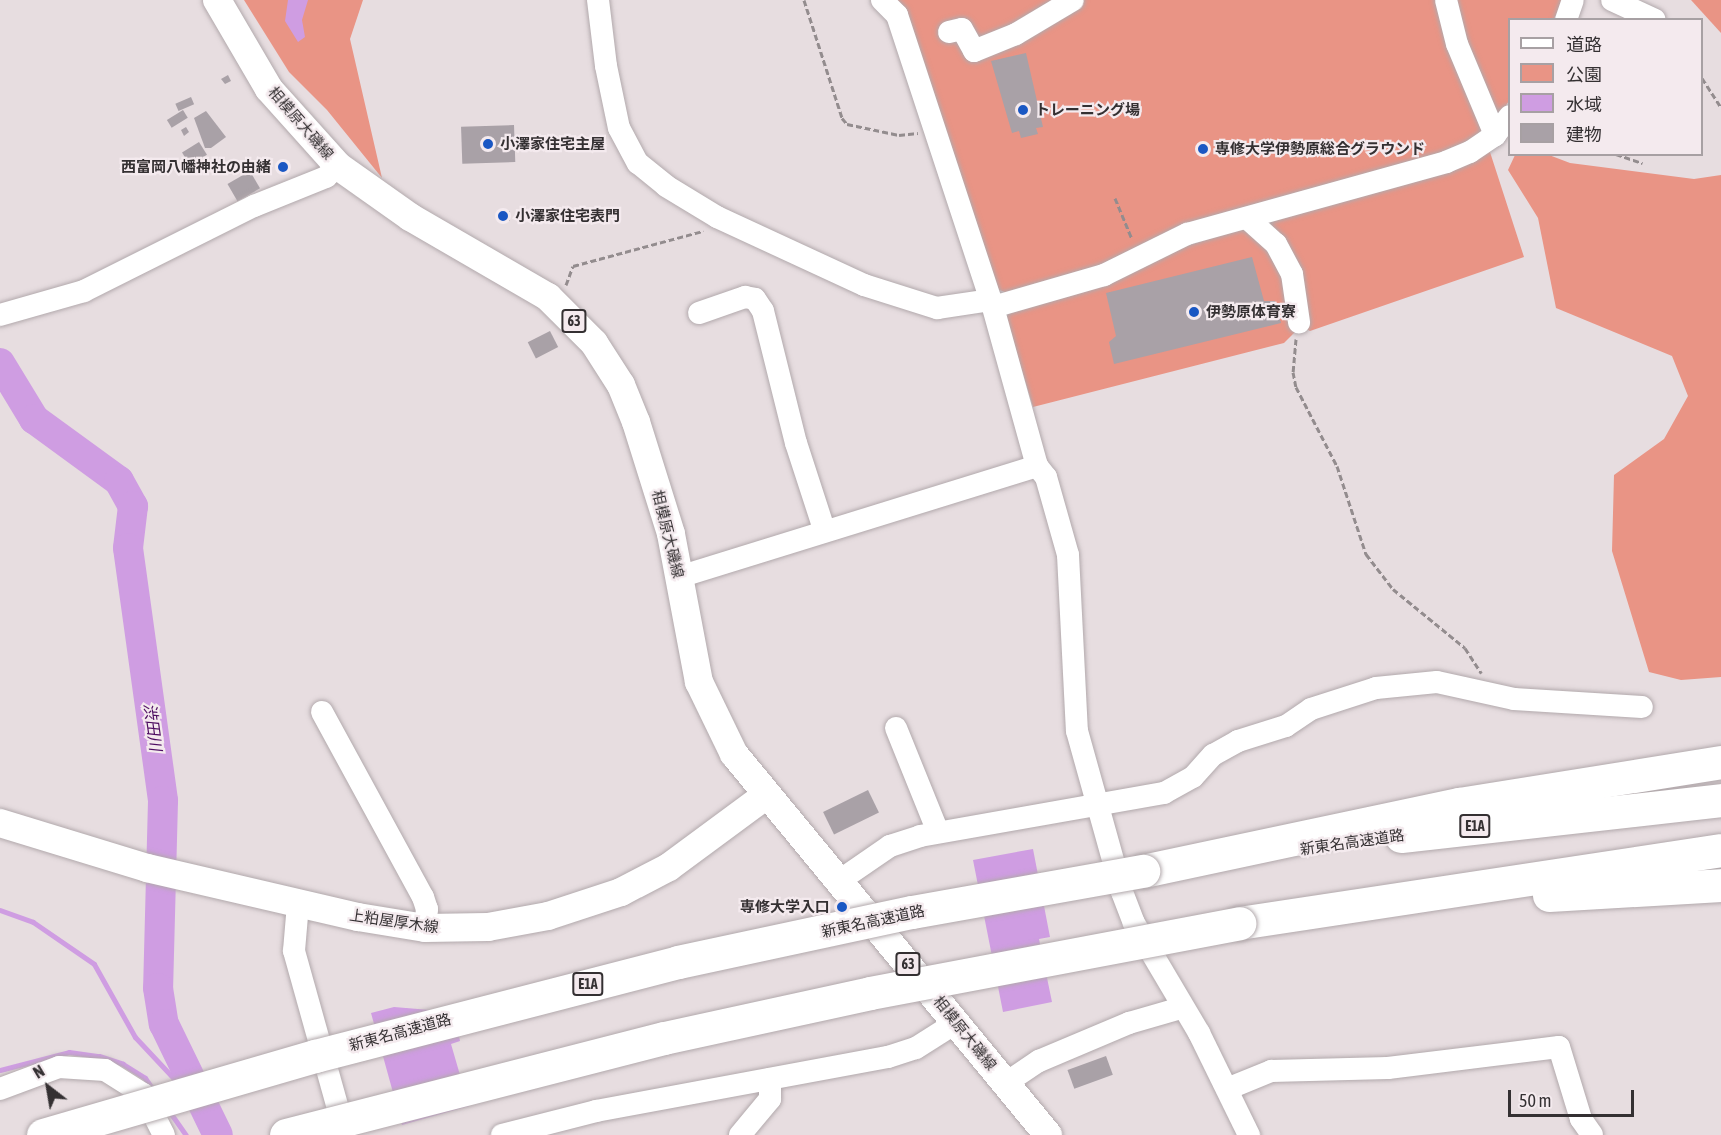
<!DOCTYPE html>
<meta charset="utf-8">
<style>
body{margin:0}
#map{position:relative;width:1721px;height:1135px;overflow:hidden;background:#e7dde0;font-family:"Asap Condensed","Noto Sans JP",sans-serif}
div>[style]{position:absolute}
.green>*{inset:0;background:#e99485}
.water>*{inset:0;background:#cf9de2}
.stream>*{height:5px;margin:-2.5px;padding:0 2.5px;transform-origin:2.5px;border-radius:2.5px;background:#cf9de2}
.river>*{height:30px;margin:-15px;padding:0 15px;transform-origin:15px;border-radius:15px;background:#cf9de2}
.building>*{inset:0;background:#a9a1a7;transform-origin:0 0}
.path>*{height:3px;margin-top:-1.5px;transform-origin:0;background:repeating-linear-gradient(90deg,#938c8e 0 6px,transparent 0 9px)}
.roads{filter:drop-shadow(0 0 2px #b2a9ac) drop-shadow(0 0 2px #b2a9ac)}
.minor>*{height:22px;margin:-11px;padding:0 11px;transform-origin:11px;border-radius:11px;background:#fff}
.major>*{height:28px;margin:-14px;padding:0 14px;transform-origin:14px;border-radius:14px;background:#fff}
.highway>*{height:33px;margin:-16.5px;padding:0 16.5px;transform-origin:16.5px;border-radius:16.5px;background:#fff}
.bridges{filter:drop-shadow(0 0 2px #b2a9ac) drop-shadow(0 0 2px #b2a9ac)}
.highway-bridge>*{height:33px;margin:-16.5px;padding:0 16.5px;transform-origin:16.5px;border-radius:16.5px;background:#fff}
.dots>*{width:16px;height:16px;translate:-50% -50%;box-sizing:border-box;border:3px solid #f4eaee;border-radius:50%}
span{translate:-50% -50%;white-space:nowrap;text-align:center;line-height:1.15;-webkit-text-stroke:4.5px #f4eaee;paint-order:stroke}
.shield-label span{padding:2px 4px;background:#f4eaee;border:2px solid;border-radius:4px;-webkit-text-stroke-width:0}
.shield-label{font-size:14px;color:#343032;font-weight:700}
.poi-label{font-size:15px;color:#343032;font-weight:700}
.left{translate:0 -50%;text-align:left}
.right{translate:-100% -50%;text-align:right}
.street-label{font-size:15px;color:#343032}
.water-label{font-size:16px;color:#4e0e62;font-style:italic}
.legend{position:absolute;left:1508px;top:18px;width:195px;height:138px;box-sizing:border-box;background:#f4eaee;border:2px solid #a7a0a3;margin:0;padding:8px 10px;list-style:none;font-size:18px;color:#343032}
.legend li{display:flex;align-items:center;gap:12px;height:30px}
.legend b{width:30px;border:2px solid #a7a0a3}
.north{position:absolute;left:18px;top:1057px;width:60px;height:60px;-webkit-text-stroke:4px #f4eaee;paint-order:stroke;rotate:329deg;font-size:16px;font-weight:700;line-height:24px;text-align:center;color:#343032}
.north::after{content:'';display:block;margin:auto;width:21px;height:27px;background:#343032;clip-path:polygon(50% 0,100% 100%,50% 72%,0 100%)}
.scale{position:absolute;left:1508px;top:1090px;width:126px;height:27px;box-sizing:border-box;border:3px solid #343032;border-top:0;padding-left:8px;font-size:18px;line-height:21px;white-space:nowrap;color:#343032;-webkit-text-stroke:4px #f4eaee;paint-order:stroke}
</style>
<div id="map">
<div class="green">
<i style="clip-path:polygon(244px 0,363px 0,350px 39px,382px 178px,327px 110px,289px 72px)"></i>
<i style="clip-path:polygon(892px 0,1563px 0,1554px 19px,1510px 20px,1509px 101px,1495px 121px,1467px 144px,1100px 266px,1007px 293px,997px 289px)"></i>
<i style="clip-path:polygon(1691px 0,1721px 0,1721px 33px)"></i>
<i style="clip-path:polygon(1489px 149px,1524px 257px,1310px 331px,1301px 326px,1284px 343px,1033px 407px,1006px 318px,1010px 311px,1187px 246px)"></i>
<i style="clip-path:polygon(1549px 155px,1570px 163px,1694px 179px,1721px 175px,1721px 677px,1681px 680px,1649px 672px,1612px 551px,1614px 475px,1664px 439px,1688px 396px,1672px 356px,1556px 308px,1538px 218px,1508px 170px,1515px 155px)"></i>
</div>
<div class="water">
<i style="clip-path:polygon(288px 0,308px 0,302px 20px,305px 37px,298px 42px,285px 21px)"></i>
<i style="clip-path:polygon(1033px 849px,1050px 937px,1039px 939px,1052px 1002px,1003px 1012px,973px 860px)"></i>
<i style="clip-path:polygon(394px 1007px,454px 1012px,460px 1041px,451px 1044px,469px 1106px,402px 1125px,371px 1013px)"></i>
</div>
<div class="stream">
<i style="left:0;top:910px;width:35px;rotate:20deg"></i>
<i style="left:33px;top:922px;width:74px;rotate:34.5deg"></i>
<i style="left:94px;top:964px;width:84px;rotate:60.7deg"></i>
<i style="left:135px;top:1037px;width:63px;rotate:46.9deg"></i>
<i style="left:0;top:1070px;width:71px;rotate:-14.6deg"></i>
<i style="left:69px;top:1052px;width:30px;rotate:8deg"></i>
<i style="left:99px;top:1056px;width:25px;rotate:18deg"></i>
<i style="left:123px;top:1064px;width:26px;rotate:32deg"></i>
<i style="left:145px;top:1078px;width:16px;rotate:55deg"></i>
<i style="left:169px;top:1111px;width:29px;rotate:55deg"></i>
</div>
<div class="river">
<i style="left:0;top:363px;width:66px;rotate:58.7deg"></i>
<i style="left:34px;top:419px;width:105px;rotate:36.1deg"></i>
<i style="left:119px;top:481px;width:29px;rotate:61deg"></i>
<i style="left:133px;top:506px;width:42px;rotate:96.8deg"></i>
<i style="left:128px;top:548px;width:255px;rotate:82.1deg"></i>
<i style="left:163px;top:801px;width:187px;rotate:91.5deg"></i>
<i style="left:158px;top:988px;width:36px;rotate:81deg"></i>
<i style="left:164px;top:1024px;width:123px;rotate:64.1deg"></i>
</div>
<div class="building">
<i style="clip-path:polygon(1026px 53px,1043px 127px,1036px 128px,1038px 134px,1021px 138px,1019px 131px,1012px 133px,991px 61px)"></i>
<i style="clip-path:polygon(228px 75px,231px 81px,225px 84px,221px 79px)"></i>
<i style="left:191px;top:97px;width:8px;height:17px;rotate:67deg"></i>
<i style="left:183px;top:110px;width:9px;height:19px;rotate:58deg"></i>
<i style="clip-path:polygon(206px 111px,226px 137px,211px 148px,205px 148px,194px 118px)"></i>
<i style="left:514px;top:125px;width:37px;height:53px;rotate:88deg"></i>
<i style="clip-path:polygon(186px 127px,189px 132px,184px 136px,181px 130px)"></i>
<i style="left:199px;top:142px;width:15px;height:20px;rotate:58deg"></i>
<i style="left:204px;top:159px;width:9px;height:13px;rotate:58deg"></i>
<i style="left:250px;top:171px;width:20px;height:26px;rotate:60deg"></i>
<i style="left:497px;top:211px;width:13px;height:10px"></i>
<i style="clip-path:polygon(1252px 257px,1264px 301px,1275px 301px,1281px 323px,1114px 364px,1109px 342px,1116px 336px,1106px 293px)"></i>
<i style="left:550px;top:331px;width:18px;height:25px;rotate:63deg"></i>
<i style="left:868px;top:790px;width:25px;height:50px;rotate:64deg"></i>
<i style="left:1106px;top:1056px;width:20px;height:41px;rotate:70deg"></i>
</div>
<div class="path">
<i style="left:804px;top:0;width:124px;rotate:72.1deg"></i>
<i style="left:842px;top:118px;width:8px;rotate:50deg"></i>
<i style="left:847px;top:124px;width:53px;rotate:11.9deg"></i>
<i style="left:899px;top:135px;width:19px;rotate:-6deg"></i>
<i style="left:1702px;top:78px;width:35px;rotate:57deg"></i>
<i style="left:1616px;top:154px;width:28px;rotate:19deg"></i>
<i style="left:1115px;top:198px;width:44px;rotate:67.5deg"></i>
<i style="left:566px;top:285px;width:20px;rotate:-70deg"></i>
<i style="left:573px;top:266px;width:135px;rotate:-15.1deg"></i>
<i style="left:1296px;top:339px;width:33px;rotate:95deg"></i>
<i style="left:1293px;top:372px;width:15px;rotate:79deg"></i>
<i style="left:1296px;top:387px;width:89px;rotate:62.6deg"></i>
<i style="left:1337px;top:466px;width:93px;rotate:71.8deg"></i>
<i style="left:1366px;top:554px;width:44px;rotate:52.4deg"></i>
<i style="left:1393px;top:589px;width:93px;rotate:39.3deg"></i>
<i style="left:1465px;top:648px;width:30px;rotate:57deg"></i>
</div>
<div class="roads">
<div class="minor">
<i style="left:598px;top:0;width:66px;rotate:83.1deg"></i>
<i style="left:606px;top:66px;width:63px;rotate:78.2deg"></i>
<i style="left:619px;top:128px;width:40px;rotate:62deg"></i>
<i style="left:638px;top:163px;width:36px;rotate:39deg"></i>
<i style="left:666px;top:186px;width:60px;rotate:31.3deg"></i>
<i style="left:717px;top:217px;width:162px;rotate:24.8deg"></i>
<i style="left:864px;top:285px;width:77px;rotate:17.5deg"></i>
<i style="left:937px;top:308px;width:55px;rotate:-8.4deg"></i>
<i style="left:882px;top:0;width:21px;rotate:45deg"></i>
<i style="left:897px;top:15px;width:307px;rotate:71.8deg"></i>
<i style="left:1446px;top:0;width:45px;rotate:76deg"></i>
<i style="left:1457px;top:44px;width:99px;rotate:67.3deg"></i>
<i style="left:1612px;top:0;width:47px;rotate:24.9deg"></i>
<i style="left:1566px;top:20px;width:21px;rotate:-71deg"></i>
<i style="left:949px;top:32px;width:13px;rotate:-13deg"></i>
<i style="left:962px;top:29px;width:25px;rotate:61deg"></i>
<i style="left:974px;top:51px;width:45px;rotate:-22deg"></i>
<i style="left:1016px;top:34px;width:66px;rotate:-30.8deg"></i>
<i style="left:1247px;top:218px;width:39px;rotate:42deg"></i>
<i style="left:1276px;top:244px;width:34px;rotate:62deg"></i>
<i style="left:1292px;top:274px;width:49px;rotate:81.7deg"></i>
<i style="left:699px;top:313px;width:49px;rotate:-19.2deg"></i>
<i style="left:745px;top:297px;width:10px;rotate:11deg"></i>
<i style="left:755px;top:299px;width:14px;rotate:56deg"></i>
<i style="left:763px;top:311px;width:136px;rotate:76deg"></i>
<i style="left:796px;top:443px;width:90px;rotate:72deg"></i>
<i style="left:0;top:315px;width:87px;rotate:-15.9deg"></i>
<i style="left:84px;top:291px;width:190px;rotate:-26.6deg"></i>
<i style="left:254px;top:206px;width:78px;rotate:-21.9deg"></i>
<i style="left:326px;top:177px;width:16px;rotate:-43deg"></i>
<i style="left:1037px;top:466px;width:14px;rotate:51deg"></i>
<i style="left:1046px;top:477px;width:81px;rotate:74.2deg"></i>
<i style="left:1068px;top:555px;width:176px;rotate:87.1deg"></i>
<i style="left:1077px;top:731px;width:167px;rotate:74.4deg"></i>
<i style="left:1122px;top:892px;width:33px;rotate:69deg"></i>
<i style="left:1134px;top:923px;width:128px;rotate:59.4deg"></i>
<i style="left:1199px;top:1033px;width:114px;rotate:63.9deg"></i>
<i style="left:679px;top:577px;width:375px;rotate:-17.2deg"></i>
<i style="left:1037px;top:466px;width:165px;rotate:-105.5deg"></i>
<i style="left:993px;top:307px;width:116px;rotate:-16.1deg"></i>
<i style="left:1104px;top:275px;width:93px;rotate:-26.3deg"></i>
<i style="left:1187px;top:234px;width:269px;rotate:-15.5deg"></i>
<i style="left:1446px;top:162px;width:26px;rotate:-23deg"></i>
<i style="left:1470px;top:152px;width:30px;rotate:-34deg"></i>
<i style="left:1495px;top:135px;width:24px;rotate:-52deg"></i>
<i style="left:322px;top:712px;width:211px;rotate:61.4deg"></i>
<i style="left:423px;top:897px;width:13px;rotate:72deg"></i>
<i style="left:427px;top:909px;width:19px;rotate:96deg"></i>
<i style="left:896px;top:728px;width:112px;rotate:68deg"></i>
<i style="left:839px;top:881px;width:62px;rotate:-34.5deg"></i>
<i style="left:890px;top:846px;width:32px;rotate:-18deg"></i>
<i style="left:920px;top:836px;width:248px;rotate:-10deg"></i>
<i style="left:1164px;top:793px;width:33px;rotate:-29deg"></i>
<i style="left:1193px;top:777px;width:30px;rotate:-48deg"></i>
<i style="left:1213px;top:755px;width:29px;rotate:-29deg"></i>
<i style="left:1238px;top:741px;width:50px;rotate:-17.4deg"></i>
<i style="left:1286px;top:726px;width:30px;rotate:-34deg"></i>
<i style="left:1311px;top:709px;width:68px;rotate:-17.9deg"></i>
<i style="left:1376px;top:688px;width:61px;rotate:-5.6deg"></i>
<i style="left:1437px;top:682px;width:79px;rotate:12.4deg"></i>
<i style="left:1514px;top:699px;width:128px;rotate:3.6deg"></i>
<i style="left:298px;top:904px;width:47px;rotate:94.9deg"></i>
<i style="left:294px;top:951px;width:190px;rotate:74.4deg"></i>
<i style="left:1006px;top:1083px;width:40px;rotate:-34deg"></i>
<i style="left:1039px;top:1061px;width:98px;rotate:-22.9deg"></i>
<i style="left:1129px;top:1023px;width:54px;rotate:-16.1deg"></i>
<i style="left:0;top:1089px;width:63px;rotate:-20.4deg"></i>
<i style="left:59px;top:1067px;width:46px;rotate:3.7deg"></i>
<i style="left:105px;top:1070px;width:45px;rotate:32.3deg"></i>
<i style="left:143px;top:1094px;width:46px;rotate:62.9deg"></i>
<i style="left:1227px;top:1089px;width:48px;rotate:-22.2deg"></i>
<i style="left:1271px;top:1071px;width:117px;rotate:-1.5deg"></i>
<i style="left:1388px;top:1068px;width:172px;rotate:-7deg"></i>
<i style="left:1559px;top:1047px;width:75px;rotate:73deg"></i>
<i style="left:1581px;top:1119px;width:19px;rotate:55deg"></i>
<i style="left:502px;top:1135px;width:97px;rotate:-14.3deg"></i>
<i style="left:596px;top:1111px;width:297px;rotate:-10.5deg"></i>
<i style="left:888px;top:1057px;width:29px;rotate:-18deg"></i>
<i style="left:916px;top:1048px;width:49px;rotate:-32.4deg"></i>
<i style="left:740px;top:1135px;width:47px;rotate:-50.2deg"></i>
<i style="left:770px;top:1099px;width:20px;rotate:-90deg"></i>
</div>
<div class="major">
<i style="left:217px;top:0;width:103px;rotate:59.7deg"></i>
<i style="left:269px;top:89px;width:103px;rotate:48.1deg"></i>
<i style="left:338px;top:166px;width:88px;rotate:35.3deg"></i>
<i style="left:410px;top:217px;width:160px;rotate:30.1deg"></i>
<i style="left:548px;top:297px;width:65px;rotate:45deg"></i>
<i style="left:594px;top:343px;width:50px;rotate:57.3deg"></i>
<i style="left:621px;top:385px;width:40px;rotate:68deg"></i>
<i style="left:636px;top:422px;width:117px;rotate:72.6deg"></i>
<i style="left:671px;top:534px;width:151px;rotate:79.3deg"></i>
<i style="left:699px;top:682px;width:80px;rotate:64.1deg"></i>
<i style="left:734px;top:754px;width:494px;rotate:50.5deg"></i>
<i style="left:0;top:823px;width:154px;rotate:17deg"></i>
<i style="left:147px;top:868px;width:217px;rotate:13.1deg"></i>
<i style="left:358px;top:917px;width:68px;rotate:9.3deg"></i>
<i style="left:425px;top:928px;width:63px;rotate:-0.9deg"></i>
<i style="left:488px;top:927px;width:61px;rotate:-10.4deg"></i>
<i style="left:548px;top:916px;width:77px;rotate:-18.2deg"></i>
<i style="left:621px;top:892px;width:54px;rotate:-27.5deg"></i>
<i style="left:669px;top:867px;width:119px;rotate:-36.5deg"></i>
</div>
<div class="highway">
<i style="left:1401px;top:836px;width:322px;rotate:-6.4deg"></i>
<i style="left:1143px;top:871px;width:323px;rotate:-12deg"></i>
<i style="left:1459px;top:804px;width:265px;rotate:-9.1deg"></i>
<i style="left:1549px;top:895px;width:172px;rotate:-3.3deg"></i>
<i style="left:1239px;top:923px;width:487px;rotate:-8.6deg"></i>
</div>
</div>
<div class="bridges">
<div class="highway-bridge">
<i style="left:43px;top:1135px;width:283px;rotate:-16.2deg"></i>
<i style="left:315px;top:1056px;width:375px;rotate:-14.5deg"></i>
<i style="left:678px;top:962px;width:239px;rotate:-12.1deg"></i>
<i style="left:912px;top:912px;width:235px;rotate:-10.1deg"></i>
<i style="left:286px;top:1135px;width:390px;rotate:-14.4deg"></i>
<i style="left:664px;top:1038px;width:211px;rotate:-12.3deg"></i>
<i style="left:870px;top:993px;width:376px;rotate:-10.7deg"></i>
</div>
</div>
<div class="dots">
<i style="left:1023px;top:110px;background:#1a57c3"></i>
<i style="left:488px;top:144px;background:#1a57c3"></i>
<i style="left:1203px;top:149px;background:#1a57c3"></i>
<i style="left:283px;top:167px;background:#1a57c3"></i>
<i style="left:503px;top:216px;background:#1a57c3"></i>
<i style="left:1194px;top:312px;background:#1a57c3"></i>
<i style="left:842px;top:907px;background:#1a57c3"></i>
</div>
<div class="shield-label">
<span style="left:574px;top:321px">63</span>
<span style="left:1475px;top:826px">E1A</span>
<span style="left:908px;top:964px">63</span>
<span style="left:588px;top:984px">E1A</span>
</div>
<div class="poi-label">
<span class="left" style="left:1035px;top:110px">トレーニング場</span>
<span class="left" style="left:500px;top:144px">小澤家住宅主屋</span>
<span class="left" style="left:1215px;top:149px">専修大学伊勢原総合グラウンド</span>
<span class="right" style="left:271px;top:167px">西富岡八幡神社の由緒</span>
<span class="left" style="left:515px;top:216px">小澤家住宅表門</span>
<span class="left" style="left:1206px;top:312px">伊勢原体育寮</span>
<span class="right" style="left:830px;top:907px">専修大学入口</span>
</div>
<div class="street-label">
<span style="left:301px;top:123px;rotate:49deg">相模原大磯線</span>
<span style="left:668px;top:534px;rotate:76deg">相模原大磯線</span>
<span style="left:1352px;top:842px;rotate:-8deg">新東名高速道路</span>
<span style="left:394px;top:921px;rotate:8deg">上粕屋厚木線</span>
<span style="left:873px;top:921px;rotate:-12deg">新東名高速道路</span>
<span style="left:400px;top:1032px;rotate:-15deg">新東名高速道路</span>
<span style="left:965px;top:1033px;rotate:51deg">相模原大磯線</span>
</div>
<div class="water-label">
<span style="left:153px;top:727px;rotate:82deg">渋田川</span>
</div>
<ul class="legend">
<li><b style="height:8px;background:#fff"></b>道路</li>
<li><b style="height:16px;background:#e99485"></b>公園</li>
<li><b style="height:16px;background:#cf9de2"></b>水域</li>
<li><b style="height:16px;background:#a9a1a7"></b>建物</li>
</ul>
<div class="north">N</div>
<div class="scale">50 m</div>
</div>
